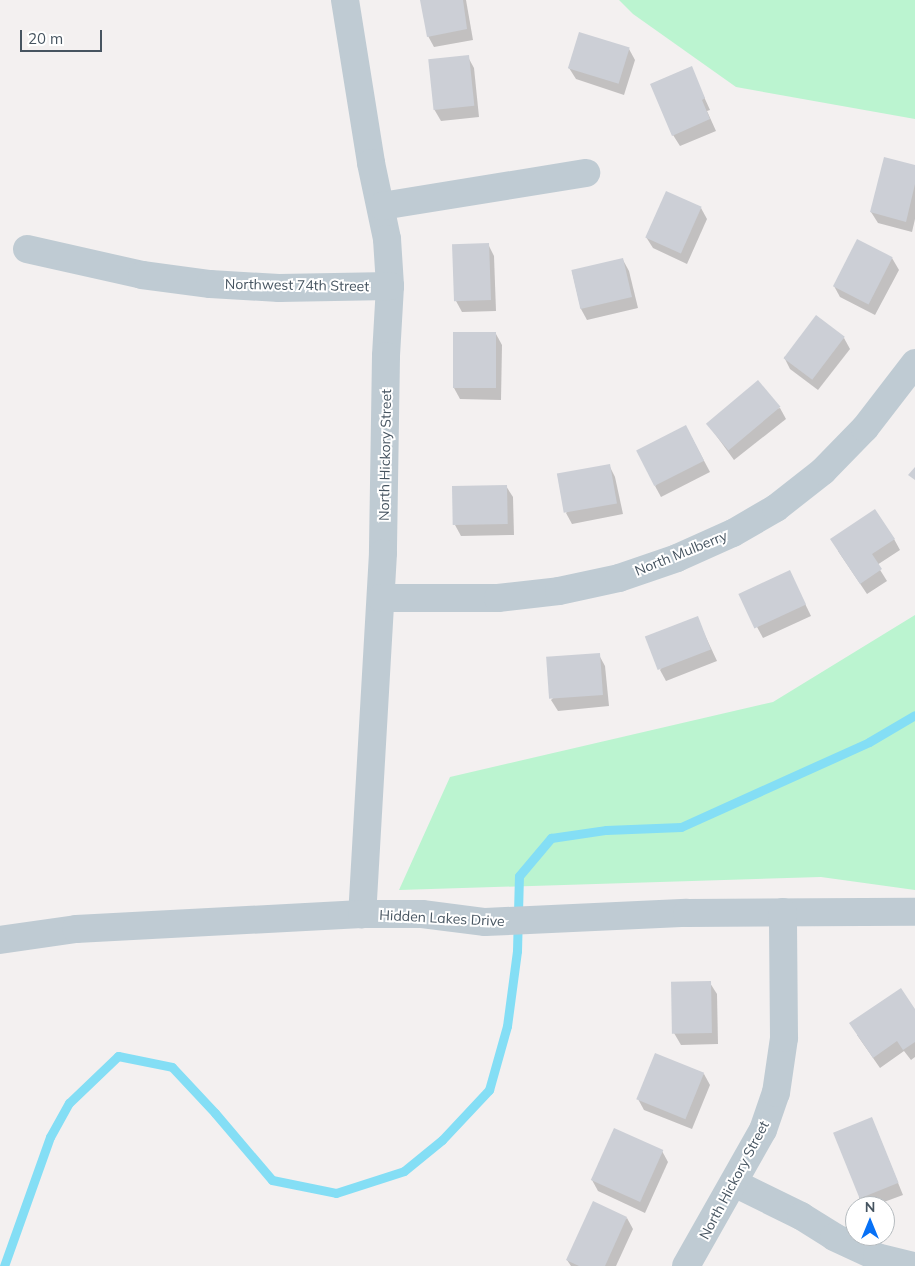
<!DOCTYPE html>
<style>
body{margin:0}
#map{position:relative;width:915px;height:1266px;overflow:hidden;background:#f3f0f0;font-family:Mulish,sans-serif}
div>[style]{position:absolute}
.green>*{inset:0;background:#bbf4d0}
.shadow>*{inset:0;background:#0003}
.stream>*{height:9px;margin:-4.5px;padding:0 4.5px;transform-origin:4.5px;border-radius:4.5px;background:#84def5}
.building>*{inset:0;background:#cccfd6;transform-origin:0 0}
.street>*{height:28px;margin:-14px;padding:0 14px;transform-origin:14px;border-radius:14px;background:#bfcbd3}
span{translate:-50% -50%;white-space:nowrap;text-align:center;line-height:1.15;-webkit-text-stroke:4px #fff;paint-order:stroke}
.street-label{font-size:14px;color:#465460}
.north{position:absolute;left:845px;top:1196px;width:50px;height:50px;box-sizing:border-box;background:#fff;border:1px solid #b5bbbf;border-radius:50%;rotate:0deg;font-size:14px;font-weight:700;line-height:20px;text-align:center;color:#465460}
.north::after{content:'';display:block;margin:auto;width:18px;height:22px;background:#0771f6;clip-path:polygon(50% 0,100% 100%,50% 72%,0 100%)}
.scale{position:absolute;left:20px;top:30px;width:82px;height:22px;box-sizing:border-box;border:2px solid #465460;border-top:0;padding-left:6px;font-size:15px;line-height:18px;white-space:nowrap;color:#465460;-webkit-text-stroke:4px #fff;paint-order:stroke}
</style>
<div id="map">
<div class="green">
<i style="clip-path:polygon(619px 0,915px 0,915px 119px,736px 87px,633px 14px)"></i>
<i style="clip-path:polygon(915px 615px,915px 890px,821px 877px,399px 890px,450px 777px,773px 702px)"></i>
</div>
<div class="shadow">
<i style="clip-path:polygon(422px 0,466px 0,473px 40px,434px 47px,428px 36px)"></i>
<i style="clip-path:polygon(629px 49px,635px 60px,624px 95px,576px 79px,569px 68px)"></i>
<i style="clip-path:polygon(468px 57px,474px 68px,479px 117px,441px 121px,434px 109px)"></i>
<i style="clip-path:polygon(691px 68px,710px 110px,707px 111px,716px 131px,680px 146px,673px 135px)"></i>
<i style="clip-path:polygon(915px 166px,915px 219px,912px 232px,878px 223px,871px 212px)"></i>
<i style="clip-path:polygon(701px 208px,707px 219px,687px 264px,653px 248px,646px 237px)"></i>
<i style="clip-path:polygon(488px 244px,494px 256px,496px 311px,462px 312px,456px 301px)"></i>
<i style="clip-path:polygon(892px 258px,899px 270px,875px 315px,840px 297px,834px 286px)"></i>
<i style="clip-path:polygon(623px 260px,629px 271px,638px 308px,587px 320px,581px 309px,572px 271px)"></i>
<i style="clip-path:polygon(496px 334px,502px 345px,501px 400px,460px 399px,454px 388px)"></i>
<i style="clip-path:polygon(844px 338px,850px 349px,818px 390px,790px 369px,784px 357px)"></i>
<i style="clip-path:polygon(780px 408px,786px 419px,734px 460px,707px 423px)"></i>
<i style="clip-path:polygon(692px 438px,710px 472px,661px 497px,655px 486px)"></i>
<i style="clip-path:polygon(609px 465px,615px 477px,623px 514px,572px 524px,566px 513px)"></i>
<i style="clip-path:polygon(506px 486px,513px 497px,514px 535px,461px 536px,455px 525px)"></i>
<i style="clip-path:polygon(894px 539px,900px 550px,877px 565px,887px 581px,867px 594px,838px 551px)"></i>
<i style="clip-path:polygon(795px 583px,811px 616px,763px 638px,757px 627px)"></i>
<i style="clip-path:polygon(697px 618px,717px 661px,666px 681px,660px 670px)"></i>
<i style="clip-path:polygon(599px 655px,605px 666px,609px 706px,558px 711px,551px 700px)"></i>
<i style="clip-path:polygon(710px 983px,717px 994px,718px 1044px,681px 1045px,674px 1033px)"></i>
<i style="clip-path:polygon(915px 1011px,915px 1057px,911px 1060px,904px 1051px,880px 1068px,857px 1035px)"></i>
<i style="clip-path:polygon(704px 1074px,710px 1085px,692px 1129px,644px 1110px,638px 1099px)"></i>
<i style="clip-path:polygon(872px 1119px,903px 1195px,873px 1206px,863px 1206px,859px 1198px)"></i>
<i style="clip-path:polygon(662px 1151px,668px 1162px,645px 1213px,598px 1191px,592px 1180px)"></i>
<i style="clip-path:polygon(627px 1218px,633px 1229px,616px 1266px,571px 1266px,567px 1260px)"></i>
</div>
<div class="stream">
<i style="left:4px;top:1266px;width:137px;rotate:-70.4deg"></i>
<i style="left:50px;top:1137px;width:39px;rotate:-61deg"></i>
<i style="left:69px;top:1103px;width:68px;rotate:-43.8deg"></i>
<i style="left:118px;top:1056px;width:55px;rotate:11.5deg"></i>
<i style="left:172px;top:1067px;width:63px;rotate:46.9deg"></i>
<i style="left:215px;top:1113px;width:88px;rotate:49.6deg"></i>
<i style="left:272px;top:1180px;width:65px;rotate:11.5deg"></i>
<i style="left:336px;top:1193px;width:71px;rotate:-17.9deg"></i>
<i style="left:404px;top:1171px;width:49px;rotate:-39.2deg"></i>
<i style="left:442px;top:1140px;width:69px;rotate:-46.8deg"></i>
<i style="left:489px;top:1090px;width:66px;rotate:-74.3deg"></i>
<i style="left:507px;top:1026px;width:76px;rotate:-82.4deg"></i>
<i style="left:517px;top:951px;width:75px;rotate:-88.5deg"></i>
<i style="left:519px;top:876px;width:50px;rotate:-49.9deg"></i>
<i style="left:551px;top:838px;width:56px;rotate:-8.3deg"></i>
<i style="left:606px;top:830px;width:75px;rotate:-2.3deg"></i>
<i style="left:681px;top:827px;width:206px;rotate:-24.3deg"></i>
<i style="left:869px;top:742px;width:53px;rotate:-30.4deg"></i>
</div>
<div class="building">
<i style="clip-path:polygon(420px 0,463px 0,467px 29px,427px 37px)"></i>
<i style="left:579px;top:32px;width:53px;height:38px;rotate:17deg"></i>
<i style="left:469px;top:55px;width:51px;height:41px;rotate:84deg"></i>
<i style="clip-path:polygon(692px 66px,705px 98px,702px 100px,710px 119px,672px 136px,650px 84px)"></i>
<i style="clip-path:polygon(884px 157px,915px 165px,915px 184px,906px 222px,870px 212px)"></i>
<i style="left:666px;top:191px;width:39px;height:51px;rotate:24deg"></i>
<i style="left:857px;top:239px;width:40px;height:53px;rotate:27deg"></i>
<i style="left:489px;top:243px;width:57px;height:37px;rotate:88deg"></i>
<i style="left:623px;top:258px;width:40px;height:53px;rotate:77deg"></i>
<i style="left:816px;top:315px;width:36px;height:54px;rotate:37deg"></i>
<i style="left:453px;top:332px;width:43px;height:56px"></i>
<i style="left:758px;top:380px;width:35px;height:68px;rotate:50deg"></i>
<i style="left:686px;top:425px;width:40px;height:56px;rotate:63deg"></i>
<i style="left:610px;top:464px;width:40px;height:54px;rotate:80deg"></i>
<i style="clip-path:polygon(915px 467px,915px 480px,908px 475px)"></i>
<i style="left:507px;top:485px;width:39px;height:55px;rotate:89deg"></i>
<i style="clip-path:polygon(875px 509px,895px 539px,872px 554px,882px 569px,860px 584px,830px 539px)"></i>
<i style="left:790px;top:570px;width:38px;height:57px;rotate:65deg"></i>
<i style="left:698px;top:616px;width:36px;height:57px;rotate:69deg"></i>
<i style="left:600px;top:653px;width:42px;height:54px;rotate:86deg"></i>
<i style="left:711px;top:981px;width:52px;height:40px;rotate:89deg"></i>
<i style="clip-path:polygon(901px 988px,915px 1009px,915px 1042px,903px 1050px,897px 1041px,873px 1058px,849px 1023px)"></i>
<i style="left:655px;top:1053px;width:53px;height:50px;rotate:22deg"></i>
<i style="left:872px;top:1117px;width:71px;height:42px;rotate:68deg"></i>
<i style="left:614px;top:1128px;width:54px;height:57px;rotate:24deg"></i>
<i style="clip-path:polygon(593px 1201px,627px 1217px,605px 1266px,579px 1266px,566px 1260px)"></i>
</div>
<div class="street">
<i style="left:345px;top:0;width:165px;rotate:80.9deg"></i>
<i style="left:371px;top:163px;width:78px;rotate:78.1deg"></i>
<i style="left:387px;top:239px;width:47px;rotate:86.3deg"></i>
<i style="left:390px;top:286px;width:70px;rotate:93.3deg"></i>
<i style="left:386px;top:356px;width:197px;rotate:90.9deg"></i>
<i style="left:383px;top:553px;width:362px;rotate:93.3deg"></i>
<i style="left:382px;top:206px;width:207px;rotate:-9.2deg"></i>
<i style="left:27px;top:249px;width:118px;rotate:12.7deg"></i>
<i style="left:142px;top:275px;width:69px;rotate:7.5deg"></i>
<i style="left:210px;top:284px;width:69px;rotate:3.3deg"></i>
<i style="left:279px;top:288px;width:111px;rotate:-1deg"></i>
<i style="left:381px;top:598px;width:117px"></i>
<i style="left:498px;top:598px;width:61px;rotate:-6.5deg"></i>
<i style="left:559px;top:591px;width:61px;rotate:-12.2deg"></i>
<i style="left:619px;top:578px;width:61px;rotate:-19deg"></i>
<i style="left:677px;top:558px;width:61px;rotate:-24.1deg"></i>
<i style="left:733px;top:533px;width:50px;rotate:-30.2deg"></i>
<i style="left:776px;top:508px;width:60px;rotate:-38.2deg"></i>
<i style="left:823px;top:471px;width:60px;rotate:-45.7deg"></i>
<i style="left:865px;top:428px;width:82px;rotate:-52.4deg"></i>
<i style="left:0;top:940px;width:77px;rotate:-8.2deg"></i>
<i style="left:76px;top:929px;width:286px;rotate:-3deg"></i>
<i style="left:362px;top:914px;width:60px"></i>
<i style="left:422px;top:914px;width:64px;rotate:7.2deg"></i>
<i style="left:485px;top:922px;width:202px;rotate:-2.6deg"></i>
<i style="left:687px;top:913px;width:228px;rotate:-0.3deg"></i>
<i style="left:734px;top:1183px;width:75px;rotate:26.2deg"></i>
<i style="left:801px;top:1216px;width:39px;rotate:32deg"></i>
<i style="left:834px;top:1237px;width:47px;rotate:24.9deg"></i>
<i style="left:877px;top:1257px;width:36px;rotate:14deg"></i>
<i style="left:686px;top:1266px;width:156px;rotate:-60.5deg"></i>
<i style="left:763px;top:1130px;width:39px;rotate:-71deg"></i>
<i style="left:776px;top:1093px;width:56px;rotate:-81.7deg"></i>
<i style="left:784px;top:1038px;width:126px;rotate:-90.5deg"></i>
</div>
<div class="street-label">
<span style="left:297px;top:285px;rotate:1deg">Northwest 74th Street</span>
<span style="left:385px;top:455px;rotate:-89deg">North Hickory Street</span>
<span style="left:681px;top:553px;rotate:-22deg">North Mulberry</span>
<span style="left:442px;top:918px;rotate:3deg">Hidden Lakes Drive</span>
<span style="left:734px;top:1180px;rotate:-62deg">North Hickory Street</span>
</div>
<div class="north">N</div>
<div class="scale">20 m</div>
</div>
